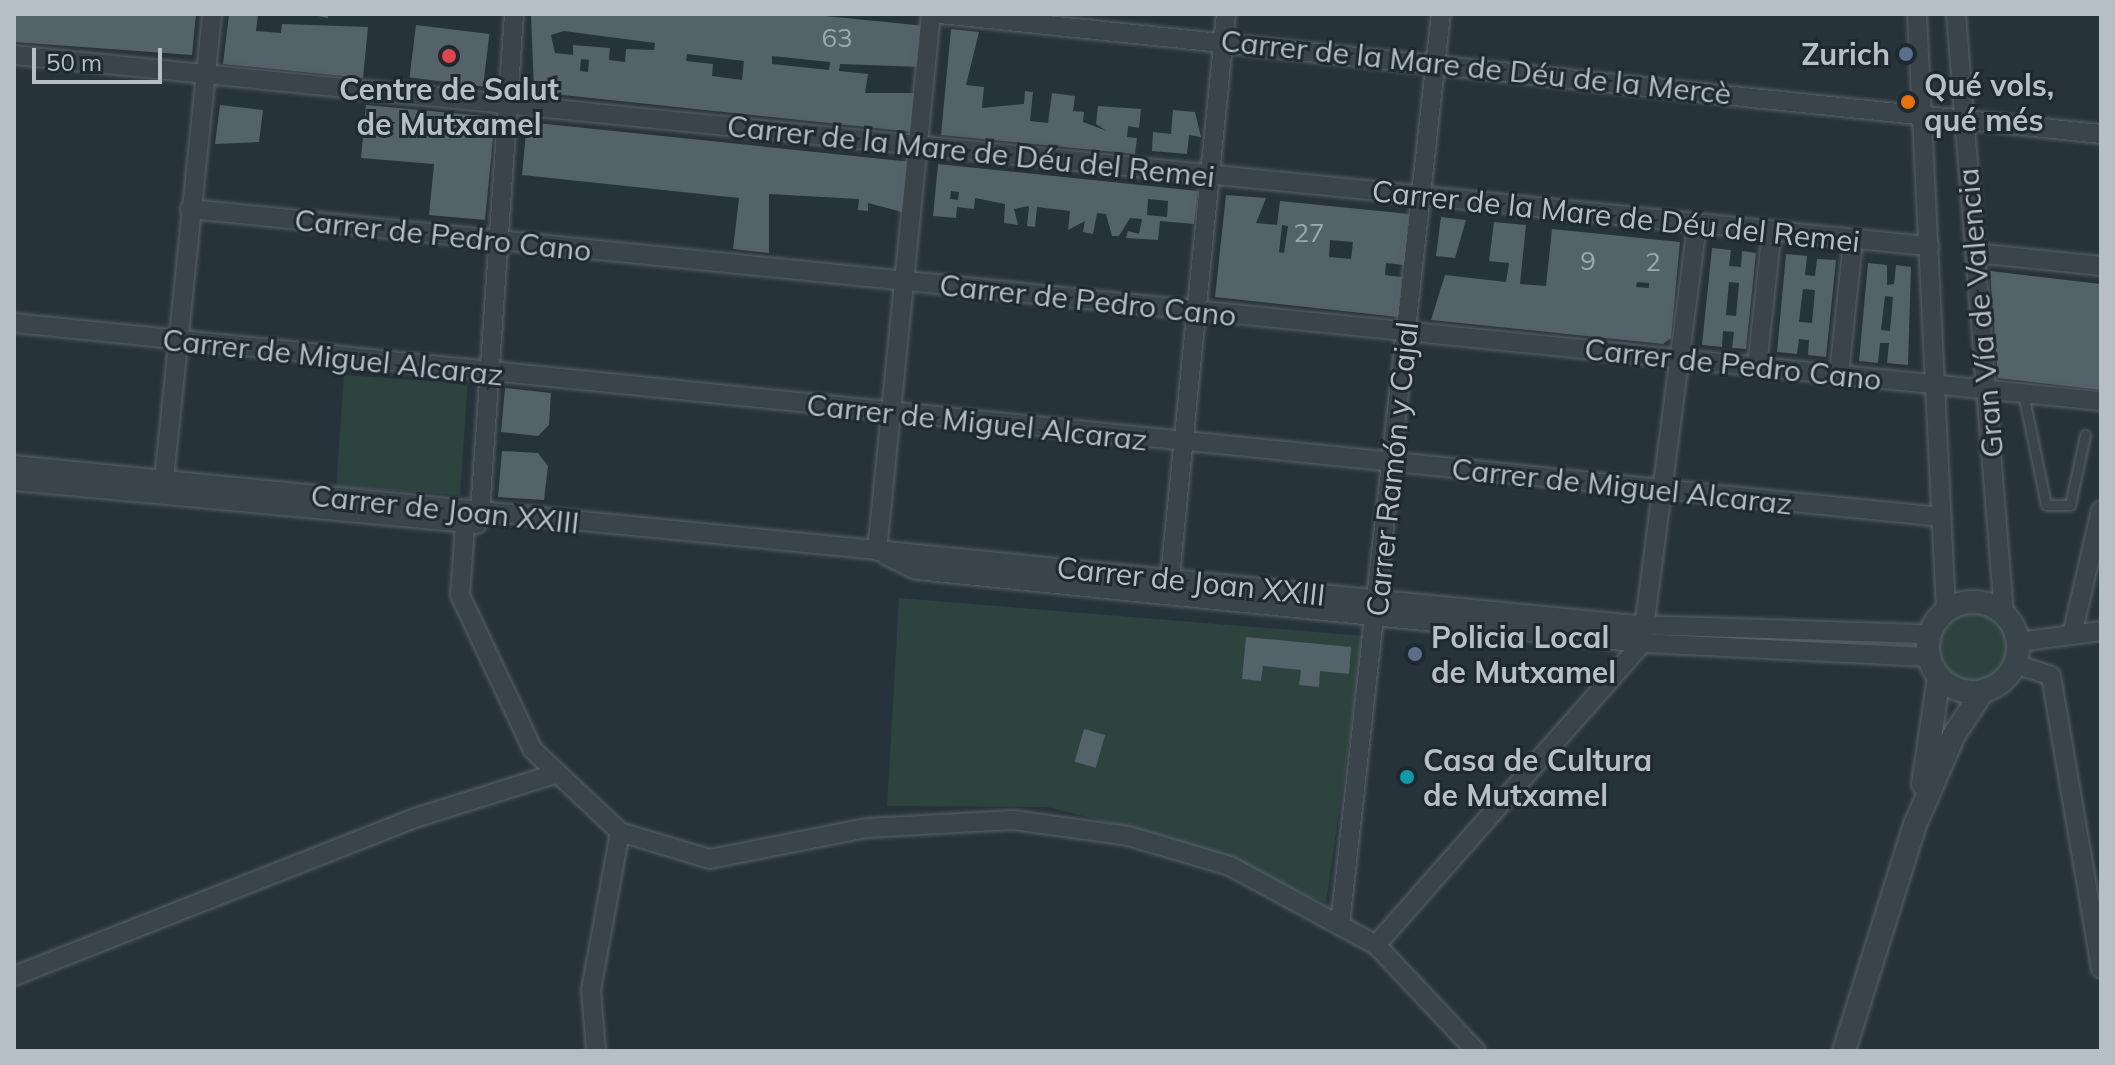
<!DOCTYPE html>
<meta charset="utf-8">
<style>
body{margin:0}
#map{position:relative;width:2115px;height:1065px;overflow:hidden;background:#27333a;font-family:Mulish,sans-serif}
div>[style]{position:absolute}
.green>*{inset:0;background:#2e423e;transform-origin:0 0}
.round{border-radius:50%}
.building>*{inset:0;background:#54626a;transform-origin:0 0}
.roads{filter:drop-shadow(0 0 2px #586269) drop-shadow(0 0 2px #586269)}
.service>*{height:9px;margin:-4.5px;padding:0 4.5px;transform-origin:4.5px;border-radius:4.5px;background:#3a444b}
.minor>*{height:18px;margin:-9px;padding:0 9px;transform-origin:9px;border-radius:9px;background:#3a444b}
.tertiary>*{height:22px;margin:-11px;padding:0 11px;transform-origin:11px;border-radius:11px;background:#3a444b}
.tertiary>.ring{margin:-11px;padding:0;box-sizing:content-box;background:none;border:22px solid #3a444b;border-radius:50%}
.dots>*{width:22px;height:22px;translate:-50% -50%;box-sizing:border-box;border:4px solid #1f2930;border-radius:50%}
span{translate:-50% -50%;white-space:nowrap;text-align:center;line-height:1.15;-webkit-text-stroke:6px #1f2930;paint-order:stroke}
.number-label{font-size:26px;color:#9ea8af}
.number-label span{-webkit-text-stroke-width:0}
.poi-label{font-size:30px;color:#b6bfc6;font-weight:700}
.right{translate:-100% -50%;text-align:right}
.left{translate:0 -50%;text-align:left}
.street-label{font-size:30px;color:#b6bfc6}
.frame{position:absolute;inset:0;border:16px solid #b6bfc6;pointer-events:none}
.scale{position:absolute;left:32px;top:48px;width:130px;height:36px;box-sizing:border-box;border:4px solid #b6bfc6;border-top:0;padding-left:10px;font-size:24px;line-height:28px;white-space:nowrap;color:#b6bfc6;-webkit-text-stroke:6px #1f2930;paint-order:stroke}
</style>
<div id="map">
<div class="green">
<i style="left:344px;top:375px;width:124px;height:112px;rotate:4deg"></i>
<i style="clip-path:polygon(899px 598px,1364px 636px,1326px 903px,1164px 836px,1047px 807px,887px 806px)"></i>
<i class="round" style="left:1938px;top:611px;width:72px;height:72px"></i>
</div>
<div class="building">
<i style="clip-path:polygon(14px 14px,196px 14px,192px 55px,14px 42px)"></i>
<i style="clip-path:polygon(229px 14px,258px 14px,256px 31px,281px 33px,282px 24px,368px 27px,363px 78px,223px 64px)"></i>
<i style="clip-path:polygon(308px 14px,328px 14px,328px 18px)"></i>
<i style="clip-path:polygon(evenodd,531px 14px,805px 14px,926px 26px,922px 67px,840px 64px,839px 71px,868px 74px,865px 93px,917px 93px,913px 132px,534px 92px,531px 14px,564px 31px,655px 43px,654px 50px,626px 49px,625px 62px,609px 60px,610px 48px,573px 45px,573px 55px,555px 53px,551px 35px,564px 31px,531px 14px,687px 54px,744px 61px,742px 80px,712px 76px,713px 64px,686px 61px,687px 54px,531px 14px,772px 56px,830px 62px,829px 70px,772px 64px,772px 56px,531px 14px,581px 59px,589px 60px,588px 72px,580px 71px,581px 59px)"></i>
<i style="left:416px;top:25px;width:74px;height:53px;rotate:7deg"></i>
<i style="clip-path:polygon(951px 29px,979px 32px,966px 85px,984px 87px,982px 108px,1024px 104px,1025px 91px,1033px 92px,1030px 121px,1048px 123px,1052px 93px,1075px 96px,1073px 111px,1084px 112px,1083px 122px,1107px 131px,1096px 124px,1098px 106px,1141px 109px,1139px 128px,1128px 126px,1127px 137px,1137px 138px,1135px 154px,941px 135px)"></i>
<i style="clip-path:polygon(220px 105px,263px 110px,259px 142px,215px 144px)"></i>
<i style="clip-path:polygon(366px 105px,495px 117px,485px 220px,429px 215px,434px 164px,361px 158px)"></i>
<i style="clip-path:polygon(1173px 110px,1195px 112px,1201px 137px,1189px 135px,1187px 154px,1152px 151px,1153px 132px,1171px 134px)"></i>
<i style="clip-path:polygon(527px 122px,912px 162px,906px 213px,868px 203px,868px 211px,858px 210px,859px 199px,769px 194px,769px 253px,733px 249px,739px 198px,522px 175px)"></i>
<i style="clip-path:polygon(evenodd,938px 164px,1198px 191px,1194px 224px,1160px 221px,1158px 240px,1126px 238px,1128px 231px,1139px 234px,1142px 219px,1130px 218px,1119px 236px,1112px 236px,1106px 214px,1097px 213px,1093px 234px,1083px 232px,1085px 221px,1068px 230px,1070px 211px,1037px 207px,1035px 227px,1027px 226px,1029px 206px,1014px 209px,1018px 225px,1004px 223px,1005px 204px,975px 198px,974px 209px,957px 207px,956px 218px,933px 216px,938px 164px,951px 191px,959px 192px,958px 200px,950px 199px,951px 191px,938px 164px,1148px 199px,1168px 201px,1167px 217px,1147px 215px,1148px 199px)"></i>
<i style="clip-path:polygon(evenodd,1226px 195px,1266px 198px,1256px 223px,1277px 225px,1280px 201px,1409px 214px,1404px 265px,1386px 263px,1385px 275px,1402px 277px,1398px 317px,1215px 297px,1226px 195px,1282px 225px,1288px 226px,1284px 253px,1279px 252px,1282px 225px,1226px 195px,1330px 240px,1353px 242px,1351px 259px,1329px 257px,1330px 240px)"></i>
<i style="clip-path:polygon(1441px 217px,1466px 220px,1455px 258px,1436px 256px)"></i>
<i style="clip-path:polygon(evenodd,1494px 222px,1526px 225px,1520px 284px,1546px 286px,1552px 229px,1680px 242px,1671px 338px,1663px 344px,1431px 320px,1445px 275px,1506px 282px,1509px 263px,1489px 261px,1494px 222px,1637px 282px,1649px 283px,1649px 288px,1636px 287px,1637px 282px)"></i>
<i style="clip-path:polygon(evenodd,1712px 248px,1731px 250px,1729px 266px,1741px 267px,1742px 251px,1756px 253px,1746px 349px,1732px 348px,1734px 332px,1723px 331px,1722px 347px,1702px 345px,1712px 248px,1729px 282px,1739px 283px,1736px 316px,1726px 315px,1729px 282px)"></i>
<i style="clip-path:polygon(evenodd,1786px 254px,1807px 256px,1805px 275px,1815px 276px,1817px 259px,1836px 260px,1826px 357px,1808px 355px,1809px 340px,1799px 339px,1797px 354px,1777px 352px,1786px 254px,1803px 289px,1815px 290px,1812px 323px,1799px 322px,1803px 289px)"></i>
<i style="clip-path:polygon(evenodd,1868px 263px,1887px 265px,1887px 285px,1894px 284px,1896px 265px,1911px 267px,1908px 365px,1887px 363px,1889px 343px,1880px 343px,1878px 363px,1859px 361px,1868px 263px,1885px 296px,1893px 297px,1890px 331px,1881px 330px,1885px 296px)"></i>
<i style="clip-path:polygon(1990px 271px,2101px 284px,2101px 390px,1998px 378px)"></i>
<i style="clip-path:polygon(505px 388px,551px 393px,549px 425px,538px 436px,501px 432px)"></i>
<i style="clip-path:polygon(502px 451px,538px 453px,548px 466px,544px 500px,498px 497px)"></i>
<i style="clip-path:polygon(1246px 637px,1351px 647px,1349px 674px,1320px 671px,1319px 687px,1299px 685px,1301px 670px,1263px 666px,1261px 681px,1242px 679px)"></i>
<i style="left:1084px;top:729px;width:22px;height:34px;rotate:16deg"></i>
</div>
<div class="roads">
<div class="service">
<i style="left:2023px;top:393px;width:114px;rotate:78.4deg"></i>
<i style="left:2046px;top:505px;width:24px"></i>
<i style="left:2070px;top:505px;width:72px;rotate:-77.9deg"></i>
</div>
<div class="minor">
<i style="left:940px;top:14px;width:1167px;rotate:5.9deg"></i>
<i style="left:1917px;top:14px;width:598px;rotate:87.22deg"></i>
<i style="left:1956px;top:14px;width:601px;rotate:85.42deg"></i>
<i style="left:14px;top:55px;width:1925px;rotate:5.7deg"></i>
<i style="left:190px;top:209px;width:1921px;rotate:5.74deg"></i>
<i style="left:1975px;top:253px;width:127px;rotate:5.9deg"></i>
<i style="left:14px;top:323px;width:1937px;rotate:5.75deg"></i>
<i style="left:1757px;top:366px;width:136px;rotate:-83.7deg"></i>
<i style="left:1839px;top:374px;width:135px;rotate:-84deg"></i>
<i style="left:14px;top:465px;width:1631px;rotate:5.63deg"></i>
<i style="left:1637px;top:625px;width:293px;rotate:1.8deg"></i>
<i style="left:14px;top:481px;width:465px;rotate:5.3deg"></i>
<i style="left:163px;top:489px;width:478px;rotate:-84.1deg"></i>
<i style="left:480px;top:513px;width:20px;rotate:139deg"></i>
<i style="left:465px;top:526px;width:69px;rotate:94.1deg"></i>
<i style="left:460px;top:595px;width:171px;rotate:64.8deg"></i>
<i style="left:533px;top:750px;width:120px;rotate:43.3deg"></i>
<i style="left:620px;top:832px;width:94px;rotate:16.7deg"></i>
<i style="left:710px;top:859px;width:160px;rotate:-11.2deg"></i>
<i style="left:867px;top:828px;width:146px;rotate:-3.1deg"></i>
<i style="left:1013px;top:820px;width:116px;rotate:7.9deg"></i>
<i style="left:1128px;top:836px;width:106px;rotate:16.4deg"></i>
<i style="left:1230px;top:866px;width:166px;rotate:28.4deg"></i>
<i style="left:1376px;top:945px;width:146px;rotate:46.7deg"></i>
<i style="left:480px;top:513px;width:500px;rotate:-86.1deg"></i>
<i style="left:877px;top:551px;width:540px;rotate:-84.26deg"></i>
<i style="left:887px;top:556px;width:32px;rotate:26deg"></i>
<i style="left:916px;top:570px;width:730px;rotate:5.74deg"></i>
<i style="left:1642px;top:643px;width:423px;rotate:-82.5deg"></i>
<i style="left:1170px;top:577px;width:566px;rotate:-84.32deg"></i>
<i style="left:2072px;top:635px;width:128px;rotate:-76.9deg"></i>
<i style="left:2019px;top:642px;width:83px;rotate:-7.6deg"></i>
<i style="left:2015px;top:664px;width:38px;rotate:18deg"></i>
<i style="left:2051px;top:676px;width:297px;rotate:80.3deg"></i>
<i style="left:1340px;top:924px;width:916px;rotate:-83.67deg"></i>
<i style="left:1376px;top:945px;width:402px;rotate:-48.6deg"></i>
<i style="left:1642px;top:643px;width:286px;rotate:2.8deg"></i>
<i style="left:14px;top:976px;width:431px;rotate:-21.5deg"></i>
<i style="left:415px;top:818px;width:143px;rotate:-17.5deg"></i>
<i style="left:596px;top:1051px;width:61px;rotate:-94.7deg"></i>
<i style="left:591px;top:990px;width:161px;rotate:-79.6deg"></i>
</div>
<div class="tertiary">
<i class="ring" style="left:1928px;top:602px;width:68px;height:68px"></i>
<i style="left:1923px;top:784px;width:108px;rotate:-81.5deg"></i>
<i style="left:1844px;top:1051px;width:237px;rotate:-72.6deg"></i>
<i style="left:1915px;top:825px;width:98px;rotate:-66.6deg"></i>
<i style="left:1954px;top:735px;width:53px;rotate:-56.6deg"></i>
</div>
</div>
<div class="dots">
<i style="left:1906px;top:54px;background:#5c6f8a"></i>
<i style="left:449px;top:56px;background:#e0444e"></i>
<i style="left:1908px;top:102px;background:#e8710a"></i>
<i style="left:1415px;top:654px;background:#5c6f8a"></i>
<i style="left:1407px;top:777px;background:#0f9aa8"></i>
</div>
<div class="number-label">
<span style="left:837px;top:38px">63</span>
<span style="left:1309px;top:233px">27</span>
<span style="left:1588px;top:261px">9</span>
<span style="left:1653px;top:262px">2</span>
</div>
<div class="poi-label">
<span class="right" style="left:1890px;top:54px">Zurich</span>
<span class="left" style="left:1924px;top:102px">Qué vols,<br>qué més</span>
<span style="left:449px;top:106px">Centre de Salut<br>de Mutxamel</span>
<span class="left" style="left:1431px;top:654px">Policia Local<br>de Mutxamel</span>
<span class="left" style="left:1423px;top:777px">Casa de Cultura<br>de Mutxamel</span>
</div>
<div class="street-label">
<span style="left:1476px;top:67px;rotate:6deg">Carrer de la Mare de Déu de la Mercè</span>
<span style="left:971px;top:151px;rotate:6deg">Carrer de la Mare de Déu del Remei</span>
<span style="left:1616px;top:216px;rotate:6deg">Carrer de la Mare de Déu del Remei</span>
<span style="left:443px;top:235px;rotate:6deg">Carrer de Pedro Cano</span>
<span style="left:1088px;top:300px;rotate:6deg">Carrer de Pedro Cano</span>
<span style="left:1980px;top:313px;rotate:-95deg">Gran Vía de Valencia</span>
<span style="left:333px;top:357px;rotate:6deg">Carrer de Miguel Alcaraz</span>
<span style="left:1733px;top:364px;rotate:6deg">Carrer de Pedro Cano</span>
<span style="left:977px;top:422px;rotate:6deg">Carrer de Miguel Alcaraz</span>
<span style="left:1392px;top:469px;rotate:-84deg">Carrer Ramón y Cajal</span>
<span style="left:1622px;top:486px;rotate:6deg">Carrer de Miguel Alcaraz</span>
<span style="left:445px;top:509px;rotate:6deg">Carrer de Joan XXIII</span>
<span style="left:1191px;top:581px;rotate:6deg">Carrer de Joan XXIII</span>
</div>
<div class="frame"></div>
<div class="scale">50 m</div>
</div>
